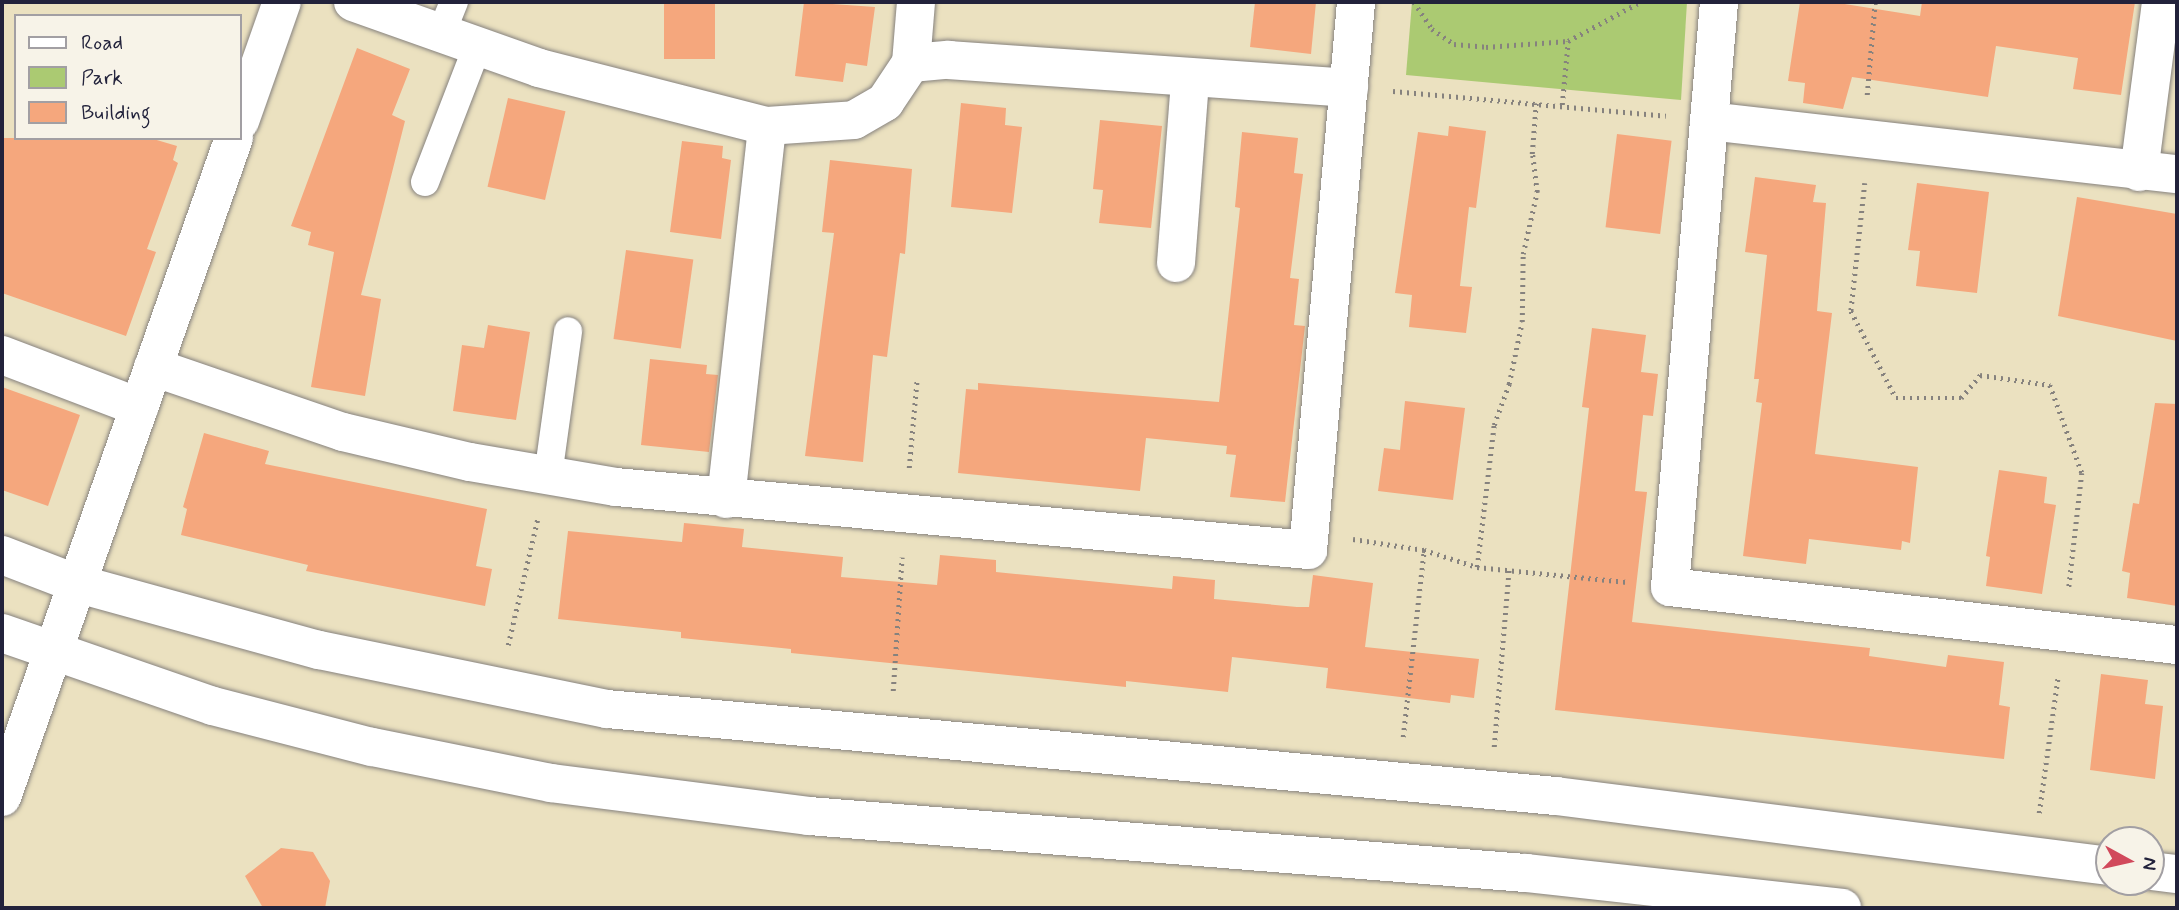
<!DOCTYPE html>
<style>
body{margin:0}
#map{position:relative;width:2179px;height:910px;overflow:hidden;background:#ebe1c0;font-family:Mynerve,sans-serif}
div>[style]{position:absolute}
.green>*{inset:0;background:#abca72}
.building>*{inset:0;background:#f5a77d;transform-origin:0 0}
.path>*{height:4.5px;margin-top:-2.25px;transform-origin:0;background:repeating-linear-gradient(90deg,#86827e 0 2px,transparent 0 7px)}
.roads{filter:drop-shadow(0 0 2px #86827e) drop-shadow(0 0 2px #86827e)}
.service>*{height:28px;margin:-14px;padding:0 14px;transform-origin:14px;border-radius:14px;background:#fff}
.minor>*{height:38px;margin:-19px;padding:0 19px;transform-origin:19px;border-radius:19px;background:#fff}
.tertiary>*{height:38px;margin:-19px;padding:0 19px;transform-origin:19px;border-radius:19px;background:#fff}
span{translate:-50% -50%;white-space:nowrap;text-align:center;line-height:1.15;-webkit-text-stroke:5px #f7f3e8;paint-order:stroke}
.frame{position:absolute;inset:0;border:4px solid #22223b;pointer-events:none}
.legend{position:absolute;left:14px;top:14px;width:228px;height:126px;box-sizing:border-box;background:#f7f3e8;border:2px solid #a29fa3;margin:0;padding:9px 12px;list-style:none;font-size:21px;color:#22223b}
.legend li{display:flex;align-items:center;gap:14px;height:35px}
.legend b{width:35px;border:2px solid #a29fa3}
.north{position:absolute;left:2095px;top:826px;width:70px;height:70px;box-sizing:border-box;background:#f7f3e8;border:2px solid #a29fa3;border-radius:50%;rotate:98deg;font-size:19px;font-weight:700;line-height:28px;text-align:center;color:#22223b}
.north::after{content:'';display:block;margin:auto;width:24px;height:32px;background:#d1495b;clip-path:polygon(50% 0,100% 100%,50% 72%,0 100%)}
</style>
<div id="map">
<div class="green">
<i style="clip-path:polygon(1412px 2px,1687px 2px,1681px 100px,1406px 75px)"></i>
</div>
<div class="building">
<i style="left:664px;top:2px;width:51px;height:57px"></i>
<i style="clip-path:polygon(804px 2px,875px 7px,867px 66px,846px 63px,843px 82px,795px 76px)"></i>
<i style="clip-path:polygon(1255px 2px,1316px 2px,1311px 54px,1250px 47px)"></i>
<i style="clip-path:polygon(1800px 2px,1832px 2px,1920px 16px,1922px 2px,2135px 2px,2121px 95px,2073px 89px,2078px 58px,1996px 46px,1988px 97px,1852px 77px,1843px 109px,1803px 103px,1805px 83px,1788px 81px)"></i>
<i style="clip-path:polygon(357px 48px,410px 69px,392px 115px,405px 121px,361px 295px,381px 299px,365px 396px,311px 387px,334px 252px,308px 245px,311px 232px,291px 226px)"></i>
<i style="left:508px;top:98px;width:59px;height:91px;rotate:13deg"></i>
<i style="clip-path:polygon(961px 103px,1006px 108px,1005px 125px,1022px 127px,1012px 213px,951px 207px)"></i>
<i style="clip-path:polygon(1100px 120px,1162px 126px,1151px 228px,1099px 223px,1103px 190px,1093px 189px)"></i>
<i style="clip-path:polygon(1449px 126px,1486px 131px,1476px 208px,1469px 207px,1460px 286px,1472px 287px,1466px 333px,1409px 327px,1412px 295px,1395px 293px,1418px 132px,1448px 136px)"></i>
<i style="clip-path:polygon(1242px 132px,1298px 138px,1294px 173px,1303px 174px,1290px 278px,1299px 279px,1294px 325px,1305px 326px,1285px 502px,1230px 497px,1236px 455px,1226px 454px,1227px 446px,1146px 438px,1140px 491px,958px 473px,966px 389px,978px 390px,978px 383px,1219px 402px,1240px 208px,1235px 207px)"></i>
<i style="left:1617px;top:134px;width:55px;height:94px;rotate:7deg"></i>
<i style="clip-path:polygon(2px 138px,150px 138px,177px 146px,173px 160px,178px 163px,147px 249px,156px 252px,126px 336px,2px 293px)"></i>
<i style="clip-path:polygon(682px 141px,723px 146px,722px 158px,731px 160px,721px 239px,670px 232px)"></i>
<i style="clip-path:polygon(830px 160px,912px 169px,905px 254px,900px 253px,887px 357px,873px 355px,863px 462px,805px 456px,834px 233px,822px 232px)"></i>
<i style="clip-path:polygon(1755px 177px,1816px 185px,1813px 202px,1826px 203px,1817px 311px,1832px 313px,1815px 454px,1918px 467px,1910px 543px,1902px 541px,1901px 550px,1809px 539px,1806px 564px,1743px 556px,1762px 403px,1756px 402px,1759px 379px,1754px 379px,1767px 255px,1745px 252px)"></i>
<i style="clip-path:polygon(1917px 183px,1989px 192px,1977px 293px,1916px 286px,1920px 251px,1908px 250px)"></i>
<i style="clip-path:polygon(2077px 197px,2177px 214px,2177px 341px,2058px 316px)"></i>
<i style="left:626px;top:250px;width:68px;height:90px;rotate:8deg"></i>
<i style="clip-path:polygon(488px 325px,530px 332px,516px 420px,453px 411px,462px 345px,484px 348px)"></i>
<i style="clip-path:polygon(1592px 328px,1646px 335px,1641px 372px,1658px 374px,1653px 416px,1643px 415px,1635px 491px,1647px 492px,1632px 622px,1870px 648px,1869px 656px,1946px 667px,1948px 655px,2004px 662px,1999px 705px,2010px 707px,2004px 759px,1555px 710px,1589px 408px,1582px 407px)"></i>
<i style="clip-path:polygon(650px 359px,707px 365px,706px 374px,718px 375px,709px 452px,641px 445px)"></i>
<i style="clip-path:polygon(2px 387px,80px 415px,48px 506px,2px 490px)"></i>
<i style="clip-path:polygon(1405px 401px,1465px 408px,1453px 500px,1378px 491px,1384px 448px,1400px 450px)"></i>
<i style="clip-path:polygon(2155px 403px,2177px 404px,2177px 606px,2127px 598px,2130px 573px,2122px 571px,2133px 503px,2139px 504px)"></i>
<i style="clip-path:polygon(204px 433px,269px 451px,265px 464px,487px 509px,476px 566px,492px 569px,485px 606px,306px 571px,308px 565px,181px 535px,187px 509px,183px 507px)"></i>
<i style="clip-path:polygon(1999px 470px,2047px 477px,2044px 503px,2056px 505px,2042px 594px,1986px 586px,1990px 557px,1986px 556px)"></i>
<i style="clip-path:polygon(684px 523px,744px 529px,742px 547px,843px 557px,841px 577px,937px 585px,940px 555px,996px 560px,996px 572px,1172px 589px,1173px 576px,1215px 580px,1214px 599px,1297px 607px,1309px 607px,1313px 575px,1373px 583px,1365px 647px,1479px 659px,1474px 698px,1451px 695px,1450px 703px,1326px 688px,1328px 668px,1232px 657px,1228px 692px,1126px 681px,1126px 687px,791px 653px,791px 649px,681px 638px,681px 632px,558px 619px,568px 531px,682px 542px)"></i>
<i style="clip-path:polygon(2101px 674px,2148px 680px,2145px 704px,2163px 706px,2155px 779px,2090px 770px)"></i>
<i style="clip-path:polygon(281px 848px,313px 852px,330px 881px,325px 908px,263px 908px,245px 876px)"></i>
</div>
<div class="path">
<i style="left:1414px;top:2px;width:32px;rotate:56deg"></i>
<i style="left:1432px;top:29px;width:27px;rotate:34deg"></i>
<i style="left:1454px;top:44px;width:32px;rotate:5deg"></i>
<i style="left:1486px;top:47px;width:82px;rotate:-4.2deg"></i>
<i style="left:1568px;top:41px;width:82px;rotate:-28.4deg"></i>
<i style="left:1393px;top:91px;width:274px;rotate:5.2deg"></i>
<i style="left:1867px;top:95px;width:93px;rotate:-85.1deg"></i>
<i style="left:1562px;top:105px;width:64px;rotate:-84.6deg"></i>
<i style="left:1865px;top:183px;width:129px;rotate:96.2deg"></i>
<i style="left:1851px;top:311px;width:98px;rotate:62.7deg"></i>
<i style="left:1896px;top:398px;width:65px"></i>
<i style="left:1961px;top:398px;width:30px;rotate:-50deg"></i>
<i style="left:1980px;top:375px;width:71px;rotate:8.1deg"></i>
<i style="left:2050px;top:385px;width:94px;rotate:70deg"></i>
<i style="left:2082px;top:473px;width:115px;rotate:96.5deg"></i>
<i style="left:909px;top:468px;width:90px;rotate:-84.9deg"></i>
<i style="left:1353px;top:539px;width:72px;rotate:8.8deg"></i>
<i style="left:1424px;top:550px;width:56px;rotate:17.8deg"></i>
<i style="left:1477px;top:567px;width:151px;rotate:5.7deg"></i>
<i style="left:1477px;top:567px;width:143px;rotate:-83.2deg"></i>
<i style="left:1494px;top:425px;width:44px;rotate:-69.9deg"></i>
<i style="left:1509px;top:384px;width:63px;rotate:-78.2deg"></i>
<i style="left:1522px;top:322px;width:68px;rotate:-89.2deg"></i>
<i style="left:1523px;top:254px;width:64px;rotate:-77.3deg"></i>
<i style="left:1537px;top:192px;width:38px;rotate:-97deg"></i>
<i style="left:1532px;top:154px;width:51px;rotate:-85.5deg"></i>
<i style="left:508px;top:645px;width:131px;rotate:-76.8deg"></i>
<i style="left:893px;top:691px;width:134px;rotate:-86.2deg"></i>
<i style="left:1403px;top:737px;width:188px;rotate:-83.6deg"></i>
<i style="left:1494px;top:747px;width:178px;rotate:-85.2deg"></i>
<i style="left:2039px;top:813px;width:138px;rotate:-82.1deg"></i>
</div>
<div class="roads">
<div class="service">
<i style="left:441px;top:34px;width:35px;rotate:-68deg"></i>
<i style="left:425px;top:182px;width:145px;rotate:-68.9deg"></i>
<i style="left:548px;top:476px;width:146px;rotate:-82.1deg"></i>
</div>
<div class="minor">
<i style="left:353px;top:2px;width:197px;rotate:19.5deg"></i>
<i style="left:539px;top:68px;width:235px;rotate:14.3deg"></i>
<i style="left:767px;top:126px;width:87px;rotate:-3.9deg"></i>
<i style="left:854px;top:120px;width:36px;rotate:-30deg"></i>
<i style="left:885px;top:102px;width:47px;rotate:-56.3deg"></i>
<i style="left:911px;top:63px;width:38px;rotate:-5deg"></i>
<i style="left:949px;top:60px;width:401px;rotate:4deg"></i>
<i style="left:1719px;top:2px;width:587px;rotate:94.79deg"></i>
<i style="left:1670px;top:587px;width:510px;rotate:6.53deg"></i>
<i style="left:911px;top:63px;width:61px;rotate:-85.3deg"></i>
<i style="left:1709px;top:121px;width:471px;rotate:6.5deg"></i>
<i style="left:2139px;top:172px;width:171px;rotate:-82.6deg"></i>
<i style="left:1176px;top:263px;width:185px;rotate:-85.6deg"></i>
<i style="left:2px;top:355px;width:147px;rotate:20.8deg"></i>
<i style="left:153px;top:367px;width:201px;rotate:18.9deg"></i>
<i style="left:343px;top:432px;width:130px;rotate:13.3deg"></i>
<i style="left:470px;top:462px;width:148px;rotate:9.7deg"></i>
<i style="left:616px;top:487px;width:695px;rotate:5.2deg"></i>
<i style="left:1308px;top:550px;width:550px;rotate:-84.99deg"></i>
<i style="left:726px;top:499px;width:375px;rotate:-83.7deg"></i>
</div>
<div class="tertiary">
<i style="left:240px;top:121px;width:126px;rotate:-70.6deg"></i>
<i style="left:2px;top:555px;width:78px;rotate:21deg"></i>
<i style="left:75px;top:583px;width:253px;rotate:15.4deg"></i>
<i style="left:319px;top:650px;width:294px;rotate:11.6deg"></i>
<i style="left:607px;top:709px;width:953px;rotate:5.24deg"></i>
<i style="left:1556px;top:796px;width:557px;rotate:7.21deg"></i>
<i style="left:2px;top:633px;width:223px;rotate:19.1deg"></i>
<i style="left:213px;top:706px;width:164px;rotate:14.5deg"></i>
<i style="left:372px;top:747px;width:183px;rotate:11.4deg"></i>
<i style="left:551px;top:783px;width:260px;rotate:7.3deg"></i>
<i style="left:809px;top:816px;width:719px;rotate:4.55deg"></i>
<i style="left:1526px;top:873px;width:318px;rotate:6.3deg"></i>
<i style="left:2px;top:797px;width:699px;rotate:-70.61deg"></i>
<i style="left:2151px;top:871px;width:26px;rotate:7deg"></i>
</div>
</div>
<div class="frame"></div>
<ul class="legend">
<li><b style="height:9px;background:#fff"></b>Road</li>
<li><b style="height:19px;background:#abca72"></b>Park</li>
<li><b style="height:19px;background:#f5a77d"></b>Building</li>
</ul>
<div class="north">N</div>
</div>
